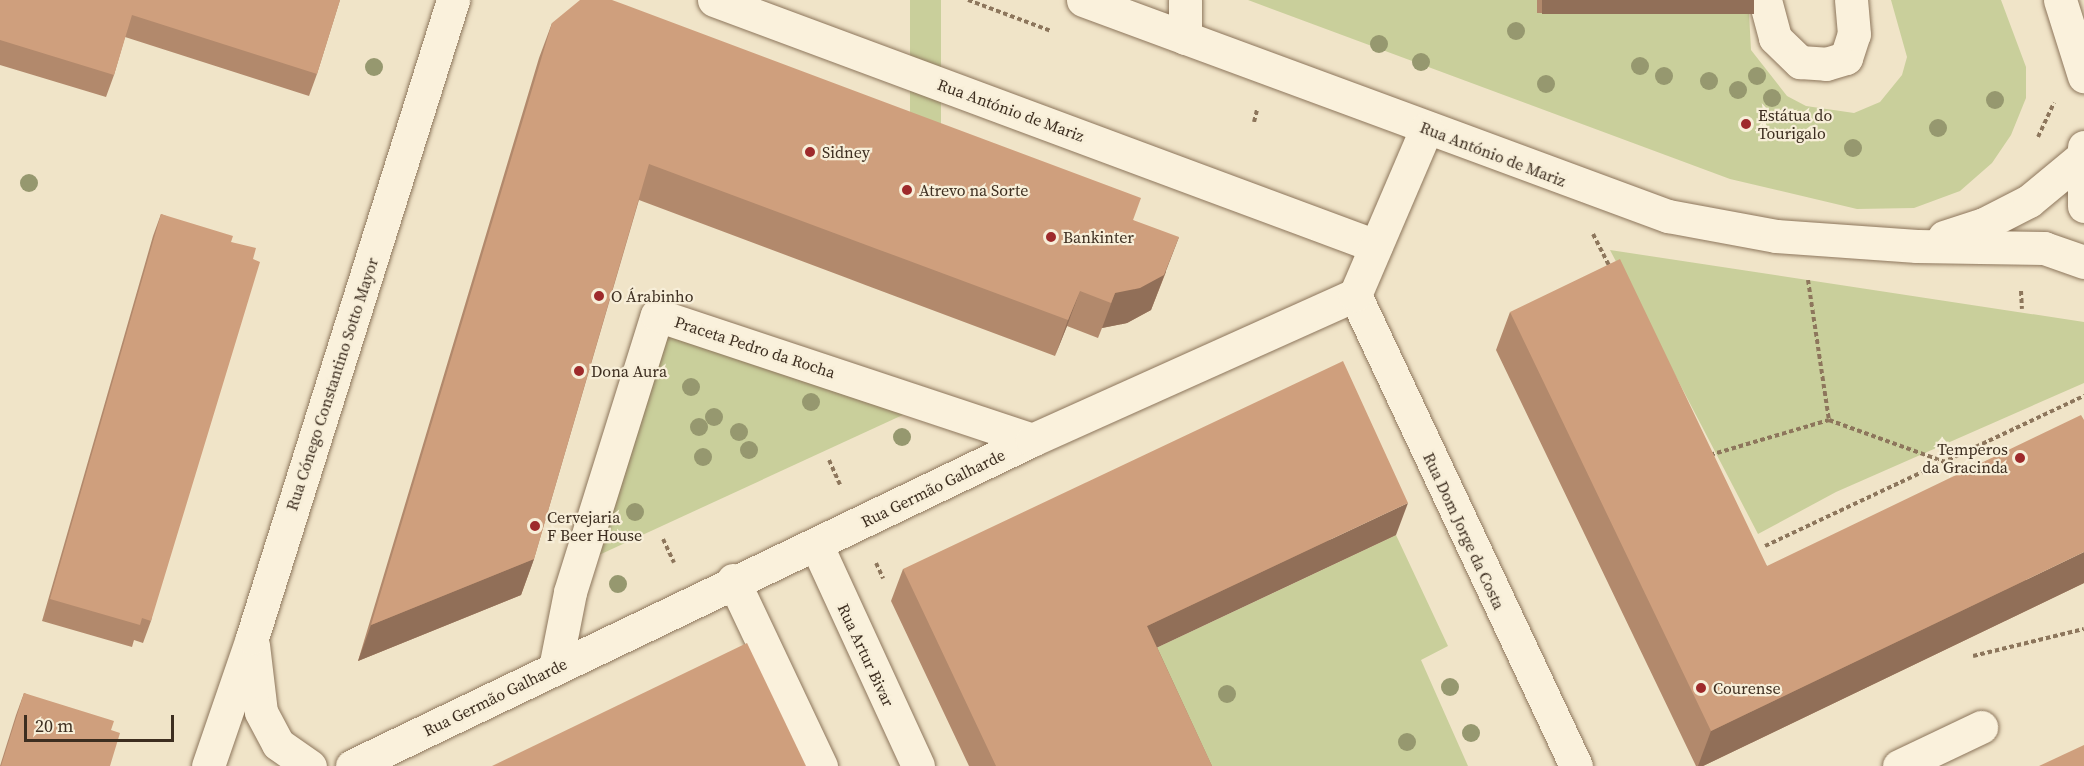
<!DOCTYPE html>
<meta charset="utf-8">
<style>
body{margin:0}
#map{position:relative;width:2084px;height:766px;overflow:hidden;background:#f0e4c8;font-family:"Source Serif 4",serif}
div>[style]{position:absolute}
.green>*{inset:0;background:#c9cf9b;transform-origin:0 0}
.path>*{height:4px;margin-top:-2px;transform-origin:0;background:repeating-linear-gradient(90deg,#8d765c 0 4.5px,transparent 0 7.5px)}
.roads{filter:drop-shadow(0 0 2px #8d765c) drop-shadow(0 0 2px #8d765c)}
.minor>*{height:33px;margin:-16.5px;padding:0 16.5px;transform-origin:16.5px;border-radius:16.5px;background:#faf1dc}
.trees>*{width:18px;height:18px;margin:-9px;border-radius:50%;background:#96986f}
.wall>*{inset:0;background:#b2896c;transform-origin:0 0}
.shaded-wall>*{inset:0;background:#916f58;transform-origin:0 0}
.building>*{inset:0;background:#cf9f7d}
.dots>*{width:16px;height:16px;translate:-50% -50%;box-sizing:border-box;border:3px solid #f7eed8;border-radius:50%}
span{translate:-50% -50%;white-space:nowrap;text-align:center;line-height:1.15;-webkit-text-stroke:4.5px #f7eed8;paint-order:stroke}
.street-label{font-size:16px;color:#3d2e20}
.poi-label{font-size:16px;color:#3d2e20}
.left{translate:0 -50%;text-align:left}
.right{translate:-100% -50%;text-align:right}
.scale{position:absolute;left:24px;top:715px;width:150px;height:27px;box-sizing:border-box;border:3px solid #3d2e20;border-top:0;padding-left:8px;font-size:18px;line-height:21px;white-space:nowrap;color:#3d2e20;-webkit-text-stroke:4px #f7eed8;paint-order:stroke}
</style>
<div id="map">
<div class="green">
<i style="left:910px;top:0;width:31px;height:246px"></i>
<i style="clip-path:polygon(1248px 0,1537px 0,1538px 13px,1749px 13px,1751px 50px,1787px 96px,1806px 106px,1854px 113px,1880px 102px,1902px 75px,1907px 57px,1891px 0,2001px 0,2026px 67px,2026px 98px,2011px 135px,1992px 163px,1960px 191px,1914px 208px,1857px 209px,1730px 179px)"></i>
<i style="clip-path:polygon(1610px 250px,2084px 322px,2084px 383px,1836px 492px,1758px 534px)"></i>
<i style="clip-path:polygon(668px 335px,907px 413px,599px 555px)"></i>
<i style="clip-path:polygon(1396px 535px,1448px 646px,1421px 660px,1468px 766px,1186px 766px,1135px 658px)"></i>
</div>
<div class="path">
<i style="left:968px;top:0;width:89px;rotate:20.5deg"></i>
<i style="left:1254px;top:122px;width:12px;rotate:-76deg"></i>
<i style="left:2038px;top:137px;width:38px;rotate:-65deg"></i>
<i style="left:1593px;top:234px;width:38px;rotate:63deg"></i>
<i style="left:1808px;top:280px;width:142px;rotate:81.5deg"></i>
<i style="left:1829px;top:420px;width:123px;rotate:19.9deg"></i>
<i style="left:2021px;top:291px;width:18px;rotate:87deg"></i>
<i style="left:1710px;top:455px;width:124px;rotate:-16.4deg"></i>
<i style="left:829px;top:460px;width:27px;rotate:66deg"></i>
<i style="left:663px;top:539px;width:26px;rotate:65deg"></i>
<i style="left:1765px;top:546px;width:353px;rotate:-25.2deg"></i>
<i style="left:876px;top:563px;width:17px;rotate:65deg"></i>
<i style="left:1973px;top:656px;width:114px;rotate:-13.7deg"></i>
</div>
<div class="roads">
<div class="minor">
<i style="left:714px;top:0;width:706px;rotate:20.39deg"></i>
<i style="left:1083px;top:0;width:624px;rotate:20.27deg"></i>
<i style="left:1668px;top:216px;width:110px;rotate:10.5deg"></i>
<i style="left:1776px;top:236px;width:141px;rotate:4.1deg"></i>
<i style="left:1917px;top:246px;width:127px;rotate:0.9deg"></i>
<i style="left:2044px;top:248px;width:42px;rotate:19.3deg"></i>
<i style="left:1765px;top:0;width:39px;rotate:75deg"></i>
<i style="left:1775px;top:38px;width:35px;rotate:44deg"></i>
<i style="left:1800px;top:62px;width:26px;rotate:4deg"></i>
<i style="left:1826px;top:64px;width:21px;rotate:-17deg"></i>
<i style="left:1846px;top:58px;width:25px;rotate:-72deg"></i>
<i style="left:1854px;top:34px;width:34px;rotate:-95deg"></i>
<i style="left:2060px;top:0;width:80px;rotate:72.5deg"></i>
<i style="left:1185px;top:38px;width:38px;rotate:-90deg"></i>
<i style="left:2084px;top:147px;width:59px;rotate:90deg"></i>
<i style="left:1944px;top:237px;width:42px;rotate:-18deg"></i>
<i style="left:1984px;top:224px;width:51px;rotate:-27.1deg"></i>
<i style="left:2029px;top:201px;width:67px;rotate:-39.6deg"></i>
<i style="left:1355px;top:295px;width:520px;rotate:64.86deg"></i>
<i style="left:816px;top:544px;width:244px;rotate:65.3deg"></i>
<i style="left:733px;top:580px;width:206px;rotate:64.7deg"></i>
<i style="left:253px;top:645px;width:67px;rotate:83.2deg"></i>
<i style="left:261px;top:712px;width:36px;rotate:62deg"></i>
<i style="left:278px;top:744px;width:39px;rotate:35deg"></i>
<i style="left:555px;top:668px;width:77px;rotate:-78.8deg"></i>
<i style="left:570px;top:592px;width:290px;rotate:-72.6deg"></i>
<i style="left:657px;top:315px;width:395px;rotate:18.4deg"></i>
<i style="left:208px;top:766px;width:135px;rotate:-71deg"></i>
<i style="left:252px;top:638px;width:669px;rotate:-72.51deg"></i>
<i style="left:352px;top:766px;width:754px;rotate:-25.61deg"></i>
<i style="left:1032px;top:440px;width:354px;rotate:-24.2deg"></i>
<i style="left:1355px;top:295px;width:181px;rotate:-66.8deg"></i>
<i style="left:1899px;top:766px;width:91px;rotate:-25.4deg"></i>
</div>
</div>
<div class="trees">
<i style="left:1516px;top:31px"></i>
<i style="left:1379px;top:44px"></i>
<i style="left:1421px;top:62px"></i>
<i style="left:1640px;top:66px"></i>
<i style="left:374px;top:67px"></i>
<i style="left:1664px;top:76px"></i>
<i style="left:1757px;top:76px"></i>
<i style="left:1709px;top:81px"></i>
<i style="left:1546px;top:84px"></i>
<i style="left:1738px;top:90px"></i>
<i style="left:1772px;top:98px"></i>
<i style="left:1995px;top:100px"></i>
<i style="left:1938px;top:128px"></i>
<i style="left:1853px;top:148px"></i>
<i style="left:29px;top:183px"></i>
<i style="left:691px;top:387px"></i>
<i style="left:811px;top:402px"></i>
<i style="left:714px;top:417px"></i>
<i style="left:699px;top:427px"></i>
<i style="left:739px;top:432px"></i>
<i style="left:902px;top:437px"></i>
<i style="left:749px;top:450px"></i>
<i style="left:703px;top:457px"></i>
<i style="left:635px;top:512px"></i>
<i style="left:618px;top:584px"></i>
<i style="left:1450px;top:687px"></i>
<i style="left:1227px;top:694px"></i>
<i style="left:1471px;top:733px"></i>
<i style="left:1407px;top:742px"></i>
</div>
<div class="wall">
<i style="clip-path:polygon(0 0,340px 0,317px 74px,309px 96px,125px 37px,114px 75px,106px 97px,0 65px)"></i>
<i style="left:1537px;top:0;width:217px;height:13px"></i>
<i style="clip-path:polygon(552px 23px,1133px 220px,1166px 272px,1151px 310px,1127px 323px,1102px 328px,1098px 338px,1067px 326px,1055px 356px,639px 200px,534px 559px,521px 595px,358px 661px,539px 58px)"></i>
<i style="clip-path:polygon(161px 214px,231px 242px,151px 621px,143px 643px,134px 640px,132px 647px,42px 621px,153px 236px)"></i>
<i style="clip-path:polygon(1510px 312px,1767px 566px,2084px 583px,1703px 766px,1696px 766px,1496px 350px)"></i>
<i style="clip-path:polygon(1396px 535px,1157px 647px,1212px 766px,969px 766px,891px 601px,903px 569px)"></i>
<i style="clip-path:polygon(24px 693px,111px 730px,110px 766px,0 766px,16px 715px)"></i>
</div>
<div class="shaded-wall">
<i style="left:1542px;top:0;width:212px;height:14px"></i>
<i style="clip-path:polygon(1179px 237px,1151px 310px,1127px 323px,1102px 328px,1115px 293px)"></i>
<i style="clip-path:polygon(1080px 291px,1067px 326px,1055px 356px,1068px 320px)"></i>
<i style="clip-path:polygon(1408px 503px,1396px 535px,1135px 658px,1147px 626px)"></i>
<i style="clip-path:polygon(2084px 552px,2084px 583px,1703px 766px,1698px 766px,1711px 731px)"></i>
<i style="clip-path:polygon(534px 559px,521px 595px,358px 661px,371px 625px)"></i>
</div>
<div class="building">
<i style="clip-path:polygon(0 0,340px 0,317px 74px,132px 15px,114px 75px,0 40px)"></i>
<i style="clip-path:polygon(580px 0,612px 0,1141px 198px,1133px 220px,1179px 237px,1164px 275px,1140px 288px,1115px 293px,1111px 303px,1080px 291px,1068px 320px,649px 164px,534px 559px,371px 625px,552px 23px)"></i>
<i style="clip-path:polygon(161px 214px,233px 236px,231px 242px,256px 248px,253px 259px,260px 262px,151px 621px,142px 618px,140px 625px,50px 599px)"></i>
<i style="clip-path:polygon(1620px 259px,1767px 566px,2081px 415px,2084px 420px,2084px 552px,1711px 731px,1510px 312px)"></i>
<i style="clip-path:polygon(1343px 361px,1408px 503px,1147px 626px,1212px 766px,996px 766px,903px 569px)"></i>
<i style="clip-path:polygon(747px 643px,806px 766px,492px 766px)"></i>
<i style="clip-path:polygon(24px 693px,114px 721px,111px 730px,120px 733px,110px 766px,1px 766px)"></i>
<i style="clip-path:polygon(2084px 745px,2084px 766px,2039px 766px)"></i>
</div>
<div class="dots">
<i style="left:1746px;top:124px;background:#9e2a2b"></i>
<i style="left:810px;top:152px;background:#9e2a2b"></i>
<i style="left:907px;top:190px;background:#9e2a2b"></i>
<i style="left:1051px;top:237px;background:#9e2a2b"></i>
<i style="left:599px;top:296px;background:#9e2a2b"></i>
<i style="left:579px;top:371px;background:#9e2a2b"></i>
<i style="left:2020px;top:458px;background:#9e2a2b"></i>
<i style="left:535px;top:526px;background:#9e2a2b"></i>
<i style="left:1701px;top:688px;background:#9e2a2b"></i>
</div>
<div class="street-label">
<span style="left:1011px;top:110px;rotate:20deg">Rua António de Mariz</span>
<span style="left:1493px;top:154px;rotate:21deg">Rua António de Mariz</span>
<span style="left:755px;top:347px;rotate:18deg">Praceta Pedro da Rocha</span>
<span style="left:332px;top:384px;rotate:-72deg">Rua Cónego Constantino Sotto Mayor</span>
<span style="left:933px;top:488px;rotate:-26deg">Rua Germão Galharde</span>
<span style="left:1464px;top:531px;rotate:65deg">Rua Dom Jorge da Costa</span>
<span style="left:866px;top:655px;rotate:65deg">Rua Artur Bivar</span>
<span style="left:495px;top:697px;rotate:-26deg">Rua Germão Galharde</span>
</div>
<div class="poi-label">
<span class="left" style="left:1758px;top:124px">Estátua do<br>Tourigalo</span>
<span class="left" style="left:822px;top:152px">Sidney</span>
<span class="left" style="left:919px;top:190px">Atrevo na Sorte</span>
<span class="left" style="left:1063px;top:237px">Bankinter</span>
<span class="left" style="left:611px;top:296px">O Árabinho</span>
<span class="left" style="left:591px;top:371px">Dona Aura</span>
<span class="right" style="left:2008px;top:458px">Temperos<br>da Gracinda</span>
<span class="left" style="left:547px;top:526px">Cervejaria<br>F Beer House</span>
<span class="left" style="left:1713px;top:688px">Courense</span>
</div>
<div class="scale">20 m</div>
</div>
